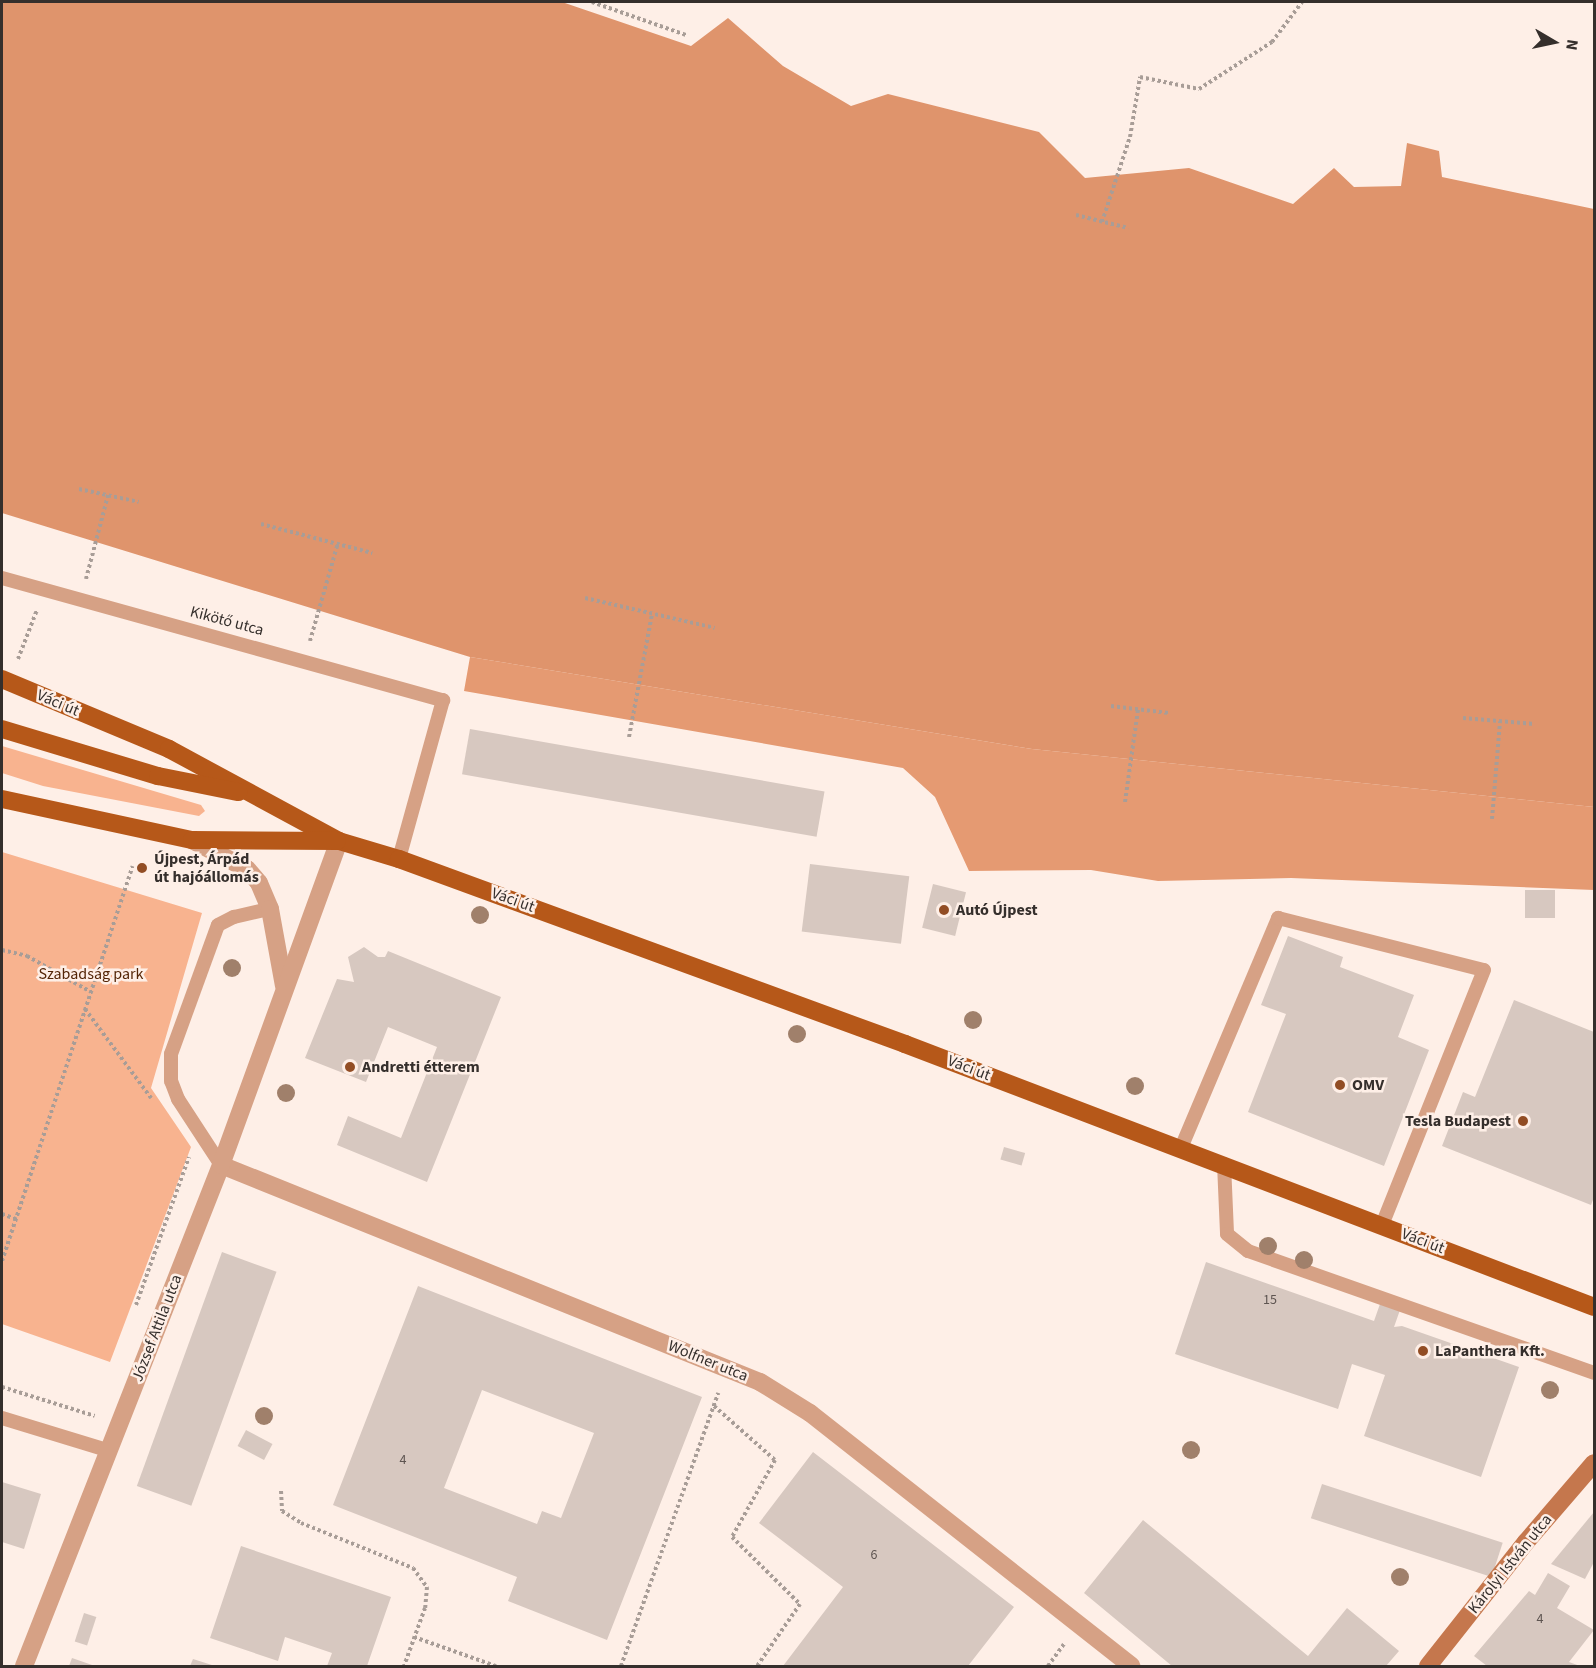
<!DOCTYPE html>
<meta charset="utf-8">
<style>
body{margin:0}
#map{position:relative;width:1596px;height:1668px;overflow:hidden;background:#feefe7;font-family:"Source Sans 3",sans-serif}
div>[style]{position:absolute}
.green>*{inset:0;background:#f8b38f}
.forest>*{inset:0;background:#e59a72}
.water>*{inset:0;background:#df946c}
.building>*{inset:0;background:#d7c8c0;transform-origin:0 0}
.path>*{height:4px;margin-top:-2px;transform-origin:0;background:repeating-linear-gradient(90deg,#a89d97 0 3px,transparent 0 6px)}
.lane>*{height:14px;margin:-7px;padding:0 7px;transform-origin:7px;border-radius:7px;background:#d6a185}
.street>*{height:18px;margin:-9px;padding:0 9px;transform-origin:9px;border-radius:9px;background:#d6a185}
.secondary>*{height:18px;margin:-9px;padding:0 9px;transform-origin:9px;border-radius:9px;background:#c5774d}
.primary>*{height:18px;margin:-9px;padding:0 9px;transform-origin:9px;border-radius:9px;background:#b65819}
.trees>*{width:18px;height:18px;margin:-9px;border-radius:50%;background:#a0806b}
.dots>*{width:16px;height:16px;translate:-50% -50%;box-sizing:border-box;border:3px solid #feefe7;border-radius:50%}
span{translate:-50% -50%;white-space:nowrap;text-align:center;line-height:1.15;-webkit-text-stroke:5px #feefe7;paint-order:stroke}
.number-label{font-size:14px;color:#5e5551}
.number-label span{-webkit-text-stroke-width:0}
.street-label{font-size:16px;color:#352f2c}
.poi-label{font-size:16px;color:#352f2c;font-weight:700}
.left{translate:0 -50%;text-align:left}
.right{translate:-100% -50%;text-align:right}
.park-label{font-size:16px;color:#542506}
.frame{position:absolute;inset:0;border:3px solid #352f2c;pointer-events:none}
.north{position:absolute;left:1524px;top:12px;width:60px;height:60px;-webkit-text-stroke:4px #feefe7;paint-order:stroke;rotate:99deg;font-size:16px;font-weight:700;line-height:24px;text-align:center;color:#352f2c}
.north::after{content:'';display:block;margin:auto;width:21px;height:27px;background:#352f2c;clip-path:polygon(50% 0,100% 100%,50% 72%,0 100%)}
</style>
<div id="map">
<div class="green">
<i style="clip-path:polygon(2px 746px,201px 805px,205px 811px,199px 816px,43px 786px,2px 773px)"></i>
<i style="clip-path:polygon(2px 852px,202px 913px,151px 1088px,191px 1147px,110px 1362px,2px 1324px)"></i>
</div>
<div class="forest">
<i style="clip-path:polygon(470px 657px,1032px 749px,1594px 807px,1594px 890px,1291px 878px,1158px 881px,1091px 870px,969px 871px,935px 797px,903px 768px,464px 691px)"></i>
</div>
<div class="water">
<i style="clip-path:polygon(2px 2px,562px 2px,691px 46px,728px 18px,783px 66px,851px 106px,888px 94px,1039px 132px,1085px 178px,1189px 168px,1293px 204px,1334px 168px,1354px 187px,1401px 186px,1407px 143px,1439px 151px,1442px 177px,1594px 209px,1594px 807px,1032px 749px,470px 657px,2px 513px)"></i>
</div>
<div class="building">
<i style="left:470px;top:729px;width:360px;height:46px;rotate:10deg"></i>
<i style="left:810px;top:864px;width:100px;height:68px;rotate:7deg"></i>
<i style="left:933px;top:884px;width:34px;height:45px;rotate:14deg"></i>
<i style="left:1525px;top:890px;width:30px;height:28px"></i>
<i style="clip-path:polygon(1288px 936px,1343px 957px,1340px 967px,1414px 995px,1398px 1037px,1429px 1050px,1384px 1166px,1248px 1112px,1286px 1014px,1261px 1005px)"></i>
<i style="clip-path:polygon(364px 947px,378px 957px,385px 957px,388px 951px,501px 997px,427px 1182px,337px 1145px,348px 1116px,401px 1138px,437px 1047px,388px 1027px,366px 1082px,305px 1058px,337px 979px,354px 982px,348px 957px)"></i>
<i style="clip-path:polygon(1514px 1000px,1594px 1032px,1594px 1197px,1591px 1205px,1442px 1146px,1463px 1092px,1475px 1097px)"></i>
<i style="left:1004px;top:1147px;width:22px;height:13px;rotate:16deg"></i>
<i style="left:222px;top:1252px;width:58px;height:249px;rotate:20deg"></i>
<i style="clip-path:polygon(1206px 1262px,1374px 1321px,1380px 1304px,1400px 1310px,1394px 1327px,1402px 1326px,1519px 1367px,1481px 1477px,1364px 1436px,1385px 1375px,1352px 1364px,1338px 1409px,1175px 1354px)"></i>
<i style="clip-path:polygon(evenodd,418px 1286px,702px 1397px,607px 1640px,508px 1601px,517px 1577px,333px 1505px,418px 1286px,482px 1390px,594px 1433px,561px 1518px,542px 1511px,537px 1524px,444px 1488px,482px 1390px)"></i>
<i style="left:246px;top:1430px;width:30px;height:18px;rotate:28deg"></i>
<i style="clip-path:polygon(813px 1452px,1014px 1607px,968px 1666px,783px 1666px,843px 1587px,759px 1523px)"></i>
<i style="clip-path:polygon(2px 1482px,41px 1494px,24px 1549px,2px 1542px)"></i>
<i style="left:1322px;top:1484px;width:190px;height:36px;rotate:18deg"></i>
<i style="clip-path:polygon(1594px 1512px,1594px 1562px,1585px 1579px,1551px 1564px)"></i>
<i style="clip-path:polygon(1143px 1520px,1308px 1656px,1347px 1608px,1399px 1651px,1386px 1666px,1172px 1666px,1084px 1593px)"></i>
<i style="clip-path:polygon(241px 1546px,391px 1597px,367px 1666px,327px 1666px,332px 1653px,285px 1637px,278px 1661px,210px 1638px)"></i>
<i style="clip-path:polygon(1548px 1573px,1570px 1586px,1557px 1608px,1594px 1630px,1569px 1662px,1580px 1666px,1487px 1666px,1474px 1656px,1529px 1591px,1535px 1595px)"></i>
<i style="left:84px;top:1613px;width:13px;height:30px;rotate:18deg"></i>
<i style="clip-path:polygon(72px 1658px,95px 1666px,69px 1666px)"></i>
<i style="clip-path:polygon(193px 1659px,215px 1666px,190px 1666px)"></i>
</div>
<div class="path">
<i style="left:592px;top:2px;width:100px;rotate:19.3deg"></i>
<i style="left:1076px;top:215px;width:54px;rotate:14deg"></i>
<i style="left:1102px;top:222px;width:89px;rotate:-71.8deg"></i>
<i style="left:1130px;top:137px;width:61px;rotate:-80.5deg"></i>
<i style="left:1140px;top:77px;width:60px;rotate:11.5deg"></i>
<i style="left:1199px;top:89px;width:87px;rotate:-32.8deg"></i>
<i style="left:1272px;top:42px;width:50px;rotate:-53.1deg"></i>
<i style="left:79px;top:489px;width:61px;rotate:12.2deg"></i>
<i style="left:261px;top:524px;width:115px;rotate:14.6deg"></i>
<i style="left:86px;top:579px;width:87px;rotate:-75.3deg"></i>
<i style="left:585px;top:598px;width:133px;rotate:13deg"></i>
<i style="left:310px;top:641px;width:102px;rotate:-74.1deg"></i>
<i style="left:18px;top:659px;width:53px;rotate:-68.8deg"></i>
<i style="left:1111px;top:706px;width:58px;rotate:6.9deg"></i>
<i style="left:1463px;top:718px;width:72px;rotate:4.8deg"></i>
<i style="left:629px;top:737px;width:125px;rotate:-79.4deg"></i>
<i style="left:1125px;top:802px;width:94px;rotate:-82deg"></i>
<i style="left:1492px;top:819px;width:98px;rotate:-85.3deg"></i>
<i style="left:2px;top:950px;width:26px;rotate:13deg"></i>
<i style="left:27px;top:956px;width:73px;rotate:29.4deg"></i>
<i style="left:85px;top:1009px;width:111px;rotate:53.4deg"></i>
<i style="left:2px;top:1214px;width:15px;rotate:20deg"></i>
<i style="left:2px;top:1261px;width:416px;rotate:-71.7deg"></i>
<i style="left:136px;top:1305px;width:157px;rotate:-70.3deg"></i>
<i style="left:2px;top:1387px;width:97px;rotate:17.3deg"></i>
<i style="left:714px;top:1406px;width:81px;rotate:41.5deg"></i>
<i style="left:775px;top:1460px;width:88px;rotate:119.2deg"></i>
<i style="left:732px;top:1537px;width:95px;rotate:44.6deg"></i>
<i style="left:800px;top:1604px;width:75px;rotate:124.7deg"></i>
<i style="left:281px;top:1491px;width:20px;rotate:87deg"></i>
<i style="left:282px;top:1511px;width:22px;rotate:32deg"></i>
<i style="left:301px;top:1523px;width:121px;rotate:21.9deg"></i>
<i style="left:413px;top:1568px;width:24px;rotate:54deg"></i>
<i style="left:427px;top:1587px;width:21px;rotate:95deg"></i>
<i style="left:425px;top:1608px;width:62px;rotate:109.9deg"></i>
<i style="left:414px;top:1637px;width:87px;rotate:19.5deg"></i>
<i style="left:621px;top:1666px;width:290px;rotate:-70.4deg"></i>
<i style="left:1048px;top:1666px;width:27px;rotate:-54deg"></i>
</div>
<div class="lane">
<i style="left:2px;top:578px;width:458px;rotate:15.5deg"></i>
<i style="left:443px;top:700px;width:165px;rotate:105.5deg"></i>
<i style="left:1181px;top:1148px;width:250px;rotate:-67.1deg"></i>
<i style="left:1278px;top:918px;width:212px;rotate:14.2deg"></i>
<i style="left:1484px;top:970px;width:275px;rotate:111.8deg"></i>
<i style="left:1224px;top:1164px;width:70px;rotate:87.5deg"></i>
<i style="left:1227px;top:1234px;width:27px;rotate:39deg"></i>
<i style="left:1248px;top:1251px;width:367px;rotate:19.4deg"></i>
<i style="left:221px;top:1165px;width:79px;rotate:-123.1deg"></i>
<i style="left:178px;top:1099px;width:19px;rotate:-111deg"></i>
<i style="left:171px;top:1081px;width:27px;rotate:-90deg"></i>
<i style="left:171px;top:1054px;width:137px;rotate:-70deg"></i>
<i style="left:218px;top:925px;width:18px;rotate:-27deg"></i>
<i style="left:234px;top:917px;width:37px;rotate:-13deg"></i>
<i style="left:2px;top:1418px;width:113px;rotate:17deg"></i>
</div>
<div class="street">
<i style="left:192px;top:840px;width:62px;rotate:27.8deg"></i>
<i style="left:247px;top:869px;width:18px;rotate:49deg"></i>
<i style="left:259px;top:883px;width:28px;rotate:67deg"></i>
<i style="left:270px;top:909px;width:78px;rotate:79.7deg"></i>
<i style="left:221px;top:1165px;width:581px;rotate:21.93deg"></i>
<i style="left:760px;top:1382px;width:59px;rotate:31.8deg"></i>
<i style="left:810px;top:1413px;width:409px;rotate:38.2deg"></i>
<i style="left:24px;top:1666px;width:538px;rotate:-68.53deg"></i>
<i style="left:221px;top:1165px;width:345px;rotate:-70deg"></i>
</div>
<div class="secondary">
<i style="left:1428px;top:1666px;width:158px;rotate:-51.7deg"></i>
<i style="left:1526px;top:1542px;width:104px;rotate:-49.3deg"></i>
</div>
<div class="primary">
<i style="left:2px;top:679px;width:181px;rotate:22.7deg"></i>
<i style="left:169px;top:749px;width:193px;rotate:28.4deg"></i>
<i style="left:339px;top:841px;width:63px;rotate:16.7deg"></i>
<i style="left:399px;top:859px;width:539px;rotate:20.08deg"></i>
<i style="left:905px;top:1044px;width:737px;rotate:20.89deg"></i>
<i style="left:2px;top:729px;width:163px;rotate:16.8deg"></i>
<i style="left:158px;top:776px;width:82px;rotate:11.3deg"></i>
<i style="left:2px;top:799px;width:194px;rotate:12.2deg"></i>
<i style="left:192px;top:840px;width:145px;rotate:0.4deg"></i>
</div>
<div class="trees">
<i style="left:480px;top:915px"></i>
<i style="left:232px;top:968px"></i>
<i style="left:973px;top:1020px"></i>
<i style="left:797px;top:1034px"></i>
<i style="left:1135px;top:1086px"></i>
<i style="left:286px;top:1093px"></i>
<i style="left:1268px;top:1246px"></i>
<i style="left:1304px;top:1260px"></i>
<i style="left:1550px;top:1390px"></i>
<i style="left:264px;top:1416px"></i>
<i style="left:1191px;top:1450px"></i>
<i style="left:1400px;top:1577px"></i>
</div>
<div class="dots">
<i style="left:142px;top:868px;background:#924d24"></i>
<i style="left:944px;top:910px;background:#924d24"></i>
<i style="left:350px;top:1067px;background:#924d24"></i>
<i style="left:1340px;top:1085px;background:#924d24"></i>
<i style="left:1523px;top:1121px;background:#924d24"></i>
<i style="left:1423px;top:1351px;background:#924d24"></i>
</div>
<div class="number-label">
<span style="left:1270px;top:1300px">15</span>
<span style="left:403px;top:1460px">4</span>
<span style="left:874px;top:1555px">6</span>
<span style="left:1540px;top:1619px">4</span>
</div>
<div class="street-label">
<span style="left:227px;top:621px;rotate:15deg">Kikötő utca</span>
<span style="left:58px;top:703px;rotate:23deg">Váci út</span>
<span style="left:513px;top:900px;rotate:20deg">Váci út</span>
<span style="left:969px;top:1068px;rotate:21deg">Váci út</span>
<span style="left:1423px;top:1241px;rotate:21deg">Váci út</span>
<span style="left:157px;top:1328px;rotate:-69deg">József Attila utca</span>
<span style="left:708px;top:1361px;rotate:22deg">Wolfner utca</span>
<span style="left:1510px;top:1564px;rotate:-51deg">Károlyi István utca</span>
</div>
<div class="poi-label">
<span class="left" style="left:154px;top:868px">Újpest, Árpád<br>út hajóállomás</span>
<span class="left" style="left:956px;top:910px">Autó Újpest</span>
<span class="left" style="left:362px;top:1067px">Andretti étterem</span>
<span class="left" style="left:1352px;top:1085px">OMV</span>
<span class="right" style="left:1511px;top:1121px">Tesla Budapest</span>
<span class="left" style="left:1435px;top:1351px">LaPanthera Kft.</span>
</div>
<div class="park-label">
<span style="left:91px;top:974px">Szabadság park</span>
</div>
<div class="frame"></div>
<div class="north">N</div>
</div>
